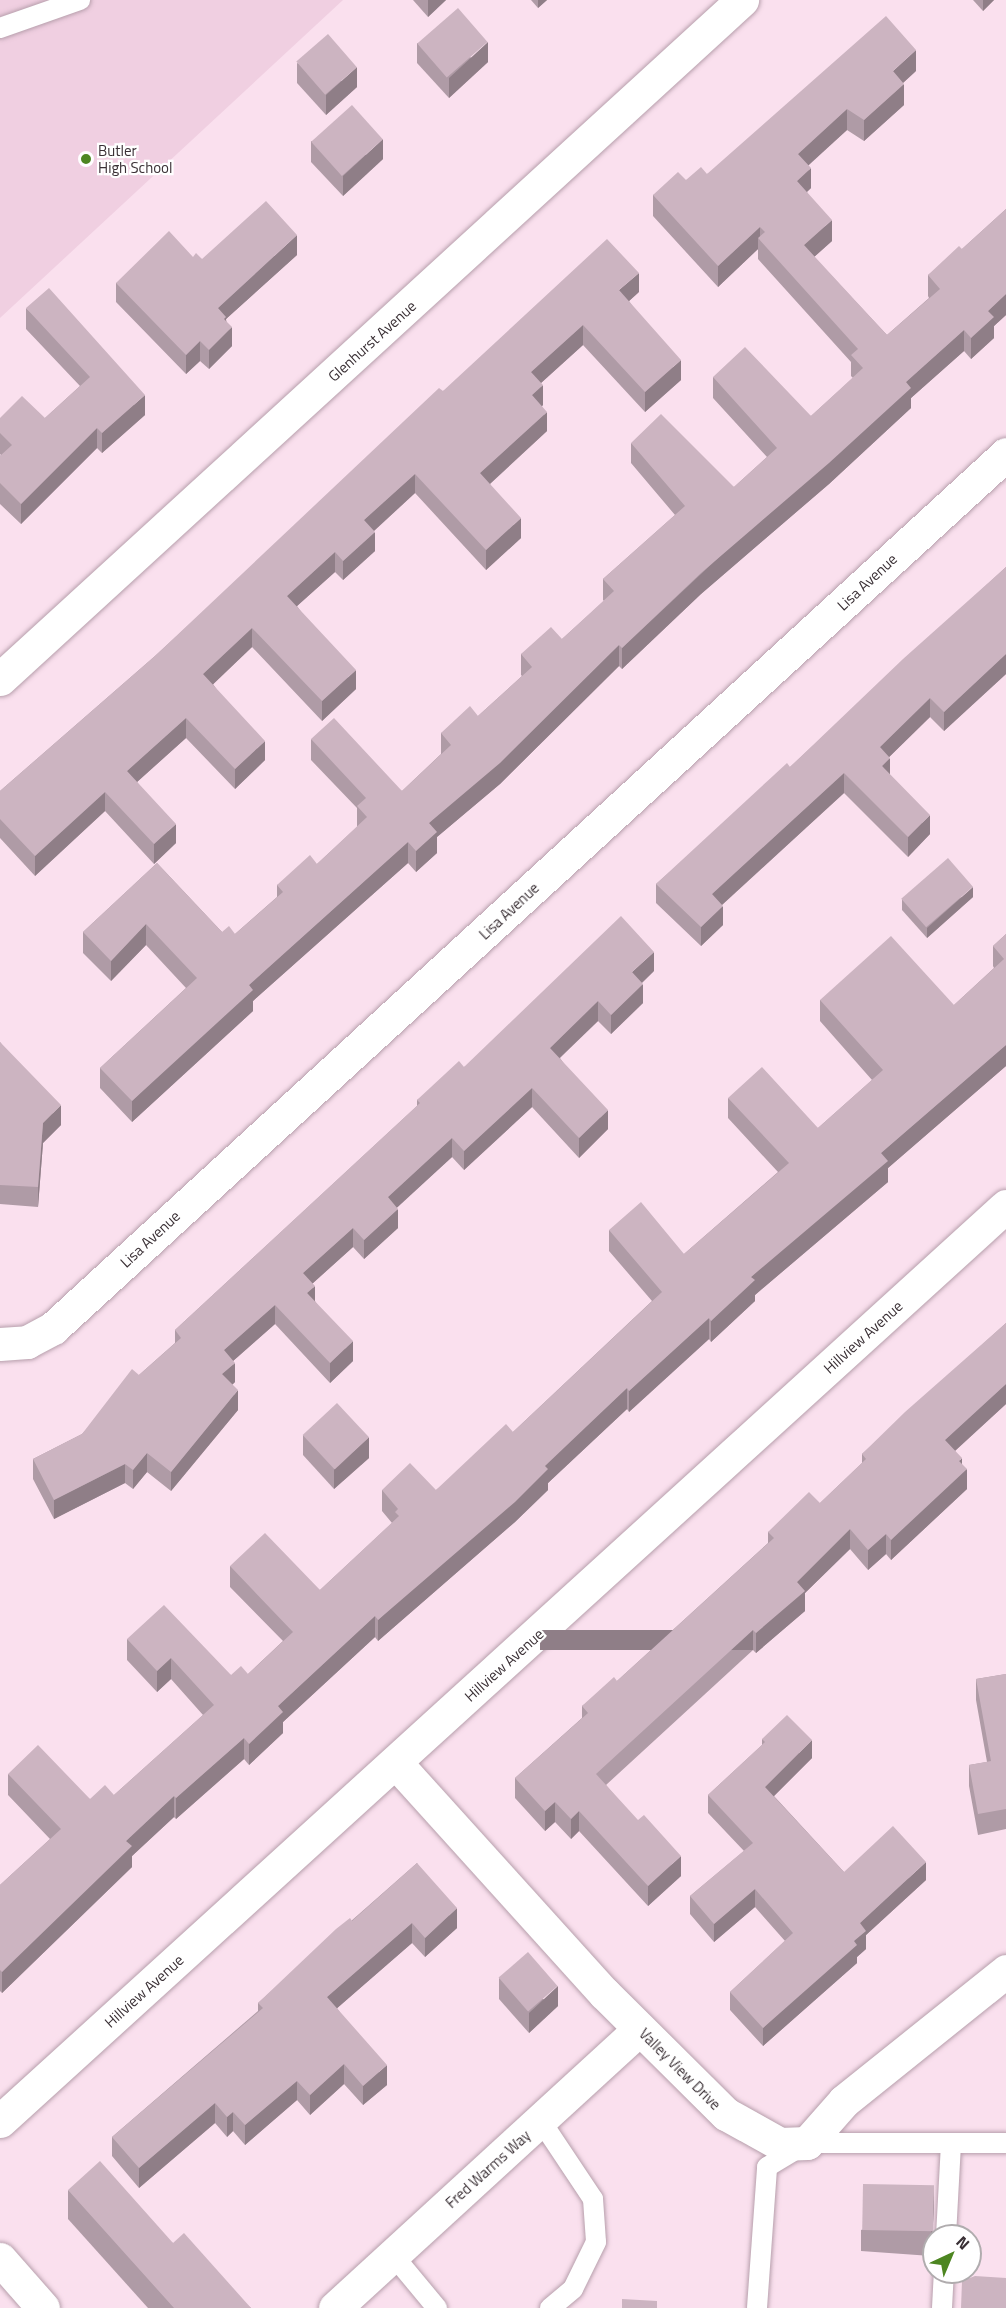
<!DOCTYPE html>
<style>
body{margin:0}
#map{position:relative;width:1006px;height:2308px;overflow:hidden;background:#fae0ee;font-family:"Titillium Web",sans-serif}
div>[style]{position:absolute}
.built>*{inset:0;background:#f0cfe1}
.roads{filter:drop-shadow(0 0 2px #b79fac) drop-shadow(0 0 2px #b79fac)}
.lane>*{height:20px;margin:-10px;padding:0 10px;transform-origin:10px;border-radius:10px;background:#fff}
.street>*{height:33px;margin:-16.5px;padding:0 16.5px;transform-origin:16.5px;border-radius:16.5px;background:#fff}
.wall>*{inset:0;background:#af9ba6}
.shaded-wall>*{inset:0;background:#8f7e87;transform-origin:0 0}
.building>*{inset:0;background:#ccb4c1;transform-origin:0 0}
.dots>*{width:16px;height:16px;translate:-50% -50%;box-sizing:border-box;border:3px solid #fff;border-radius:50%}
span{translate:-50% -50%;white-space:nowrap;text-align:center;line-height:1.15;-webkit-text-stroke:4.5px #fff;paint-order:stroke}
.poi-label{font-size:15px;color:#3a3035}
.left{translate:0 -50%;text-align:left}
.street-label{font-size:15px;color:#3a3035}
.north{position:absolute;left:922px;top:2224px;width:60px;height:60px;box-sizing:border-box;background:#fff;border:2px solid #b0acae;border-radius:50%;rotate:44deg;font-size:16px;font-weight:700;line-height:24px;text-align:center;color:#3a3035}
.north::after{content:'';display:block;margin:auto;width:21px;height:27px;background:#4d8621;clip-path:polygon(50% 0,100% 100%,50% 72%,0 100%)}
</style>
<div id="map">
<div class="built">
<i style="clip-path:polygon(0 0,343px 0,0 318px)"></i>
</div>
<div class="roads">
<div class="lane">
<i style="left:0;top:28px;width:85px;rotate:-19.3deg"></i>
<i style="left:541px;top:2121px;width:94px;rotate:56.3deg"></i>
<i style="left:593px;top:2199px;width:43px;rotate:86deg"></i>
<i style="left:596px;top:2242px;width:52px;rotate:116.1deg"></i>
<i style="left:573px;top:2289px;width:30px;rotate:140deg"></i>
<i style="left:946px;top:2236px;width:91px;rotate:-86.9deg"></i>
<i style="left:393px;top:2255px;width:69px;rotate:50.3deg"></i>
<i style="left:757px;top:2308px;width:141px;rotate:-85.9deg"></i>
<i style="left:767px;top:2167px;width:47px;rotate:-31deg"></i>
<i style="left:807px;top:2143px;width:199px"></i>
<i style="left:942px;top:2308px;width:36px;rotate:-87deg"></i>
</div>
<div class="street">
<i style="left:0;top:679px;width:1006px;rotate:-42.46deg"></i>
<i style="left:0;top:1344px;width:27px;rotate:-4deg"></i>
<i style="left:27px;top:1342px;width:30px;rotate:-28deg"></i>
<i style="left:53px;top:1328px;width:1293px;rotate:-42.52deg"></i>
<i style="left:396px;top:1763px;width:310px;rotate:47.9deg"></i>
<i style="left:604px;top:1993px;width:172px;rotate:44.8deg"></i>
<i style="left:726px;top:2114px;width:62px;rotate:29.1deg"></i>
<i style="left:780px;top:2144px;width:27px;rotate:-2deg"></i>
<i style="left:807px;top:2143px;width:56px;rotate:-48.6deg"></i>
<i style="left:844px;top:2101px;width:208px;rotate:-38.7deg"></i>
<i style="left:0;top:2121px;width:1360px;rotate:-42.29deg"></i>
<i style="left:0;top:2259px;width:65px;rotate:48.7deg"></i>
<i style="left:335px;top:2308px;width:413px;rotate:-42.5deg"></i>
</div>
</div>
<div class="wall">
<i style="clip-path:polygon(413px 0,446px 0,428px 17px)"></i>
<i style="clip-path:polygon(531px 0,547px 0,538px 8px)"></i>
<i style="clip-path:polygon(973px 0,994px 0,983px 11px)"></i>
<i style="clip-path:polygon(417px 43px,488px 62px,449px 98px,417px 63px)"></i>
<i style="clip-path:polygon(297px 63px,357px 87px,326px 115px,297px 83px)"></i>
<i style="clip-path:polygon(916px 71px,903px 83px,904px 105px,864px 141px,847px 130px,808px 165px,811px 188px,807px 192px,832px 241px,814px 257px,887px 335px,929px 298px,928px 296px,928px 275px,962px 249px,1006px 209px,1006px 315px,994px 326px,994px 338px,971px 359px,964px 351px,911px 398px,911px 408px,829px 484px,701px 594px,622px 669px,619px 666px,500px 784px,437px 837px,437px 853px,416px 872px,408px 863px,253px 1001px,253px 1011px,132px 1122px,100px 1088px,100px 1068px,186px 988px,146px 945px,111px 981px,83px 953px,83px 932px,157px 863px,222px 932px,235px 934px,277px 897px,277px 885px,317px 864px,357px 827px,357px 808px,311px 760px,311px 739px,402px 791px,441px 754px,441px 733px,478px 716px,522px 676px,521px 675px,521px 654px,562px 639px,604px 601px,603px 600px,603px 579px,675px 515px,631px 463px,631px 443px,734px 487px,767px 457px,713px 398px,713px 377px,811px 416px,853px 378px,851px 376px,851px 362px,758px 259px,758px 249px,718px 287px,653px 216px,653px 195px,686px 180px,707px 174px)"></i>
<i style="clip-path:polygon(311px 141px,383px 159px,343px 196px,311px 162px)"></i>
<i style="clip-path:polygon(297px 255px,226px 319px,232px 346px,209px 369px,200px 361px,186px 374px,116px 302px,116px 283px,193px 257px,202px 259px)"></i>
<i style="clip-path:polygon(639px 292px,629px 301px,681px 380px,645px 412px,583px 345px,541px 383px,543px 405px,542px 406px,547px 431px,490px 484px,521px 538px,486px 570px,415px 493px,374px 531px,375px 551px,343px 580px,335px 572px,297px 606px,356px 689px,322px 721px,252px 647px,213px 684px,265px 760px,235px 789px,186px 738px,137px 782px,176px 843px,154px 864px,105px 811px,35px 876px,0 838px,0 791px,155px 656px,443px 391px)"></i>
<i style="clip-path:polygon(26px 308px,145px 415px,102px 453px,97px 448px,21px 524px,0 504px,0 456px,1px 455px,0 454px,0 418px,45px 418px,80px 386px,26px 329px)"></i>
<i style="clip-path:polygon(1006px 567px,1006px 674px,944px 731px,930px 717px,889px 757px,890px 775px,930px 834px,908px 857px,844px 793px,722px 905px,723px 925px,701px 946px,656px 903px,656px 884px,790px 767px)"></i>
<i style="clip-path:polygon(973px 897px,927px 938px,902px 910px,902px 899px)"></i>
<i style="clip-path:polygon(1006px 934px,1006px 1066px,888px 1168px,888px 1182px,755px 1295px,755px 1301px,711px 1342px,709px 1339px,629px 1412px,627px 1409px,548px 1483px,548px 1490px,515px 1522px,378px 1641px,375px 1637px,283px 1722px,283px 1733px,249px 1765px,244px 1759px,176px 1819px,174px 1817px,132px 1856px,132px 1867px,2px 1993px,0 1991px,0 1885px,50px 1839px,8px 1795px,8px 1774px,90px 1799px,114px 1795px,203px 1715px,171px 1679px,157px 1692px,127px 1660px,127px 1639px,231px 1675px,248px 1674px,283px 1641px,230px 1587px,230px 1566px,320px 1590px,392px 1523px,382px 1511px,382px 1490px,436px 1490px,513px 1432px,652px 1301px,609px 1251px,609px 1230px,684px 1254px,778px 1172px,728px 1118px,728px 1098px,818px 1128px,872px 1080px,820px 1021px,820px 1000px,954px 1005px,994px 968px,993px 966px,993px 946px)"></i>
<i style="clip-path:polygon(654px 971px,642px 983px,643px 1003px,611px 1034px,598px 1021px,560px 1058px,608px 1129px,579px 1158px,532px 1107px,464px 1170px,452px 1157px,397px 1207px,398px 1228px,364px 1259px,353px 1247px,312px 1284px,315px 1301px,353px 1361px,330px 1383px,275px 1324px,233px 1361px,235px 1382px,232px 1385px,238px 1410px,171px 1491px,147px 1472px,133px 1489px,125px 1483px,54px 1519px,33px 1479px,33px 1459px,82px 1434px,139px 1375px,175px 1343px,175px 1330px,417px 1106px,417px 1100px,464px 1067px)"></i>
<i style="clip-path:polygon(0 1042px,61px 1125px,43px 1143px,38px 1207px,0 1204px)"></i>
<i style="clip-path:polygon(1006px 1323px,1006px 1404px,955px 1451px,962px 1464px,967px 1489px,891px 1560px,886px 1554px,868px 1570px,850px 1549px,805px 1593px,805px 1611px,756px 1653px,753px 1650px,606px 1785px,681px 1876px,648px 1906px,579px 1831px,571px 1839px,555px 1822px,545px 1831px,515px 1798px,515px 1778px,582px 1718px,582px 1706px,617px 1681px,768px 1543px,768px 1532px,820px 1503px,862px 1463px,862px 1454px)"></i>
<i style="clip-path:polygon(303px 1435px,369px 1458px,334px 1489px,303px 1455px)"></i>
<i style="clip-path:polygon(1006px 1674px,1006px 1829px,978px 1835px,969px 1786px,969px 1765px,987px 1762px,976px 1700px,976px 1679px)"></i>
<i style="clip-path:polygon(762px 1739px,812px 1758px,774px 1796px,844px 1872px,926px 1880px,866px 1935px,866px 1949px,857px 1957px,857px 1963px,763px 2046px,730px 2010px,730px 1992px,785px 1941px,755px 1907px,714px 1942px,690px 1914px,690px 1896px,744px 1851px,708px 1813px,708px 1795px,762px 1745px)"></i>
<i style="clip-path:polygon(417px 1863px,457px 1928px,425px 1957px,412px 1943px,337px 2008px,387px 2085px,363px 2105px,344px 2084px,310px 2115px,297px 2100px,245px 2145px,233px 2131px,227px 2137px,215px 2123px,139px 2188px,112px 2156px,112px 2137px,258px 2011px,258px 2003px)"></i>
<i style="clip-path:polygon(499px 1978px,558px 2006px,529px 2033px,499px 1999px)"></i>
<i style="clip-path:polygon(68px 2190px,173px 2243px,251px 2308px,148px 2308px,68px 2219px)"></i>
<i style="clip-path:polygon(934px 2206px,931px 2256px,861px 2251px,861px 2230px)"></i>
</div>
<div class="shaded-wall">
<i style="clip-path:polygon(428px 0,446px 0,428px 17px)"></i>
<i style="clip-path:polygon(538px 0,547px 0,538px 8px)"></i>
<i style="clip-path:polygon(983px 0,994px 0,983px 11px)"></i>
<i style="clip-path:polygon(488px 42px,488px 62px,449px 98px,449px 78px)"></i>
<i style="clip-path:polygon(916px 50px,916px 71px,893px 92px,893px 71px)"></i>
<i style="clip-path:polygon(357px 67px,357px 87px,326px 115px,326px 95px)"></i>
<i style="clip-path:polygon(904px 84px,904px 105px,864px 141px,864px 120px)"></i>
<i style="clip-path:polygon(847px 109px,847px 130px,798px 175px,798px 154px)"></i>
<i style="clip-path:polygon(383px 139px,383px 159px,343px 196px,343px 176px)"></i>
<i style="clip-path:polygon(811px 168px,811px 188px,797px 201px,797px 181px)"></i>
<i style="clip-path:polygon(832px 220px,832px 241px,804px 266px,804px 245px)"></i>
<i style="clip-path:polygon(760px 227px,760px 240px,758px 238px,758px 249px,718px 287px,718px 266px)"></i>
<i style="clip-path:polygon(297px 235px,297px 255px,226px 319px,226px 332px,232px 327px,232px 346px,209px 369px,209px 350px,218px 308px)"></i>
<i style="clip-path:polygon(639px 273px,639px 292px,619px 310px,619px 290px)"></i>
<i style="clip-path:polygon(1006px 294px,1006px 315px,994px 326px,994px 338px,971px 359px,971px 338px,988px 311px)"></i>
<i style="clip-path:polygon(583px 325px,583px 345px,531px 392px,531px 372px)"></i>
<i style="clip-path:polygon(964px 330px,964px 351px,911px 398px,911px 408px,829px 484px,701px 594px,622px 669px,622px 648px,906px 382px)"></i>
<i style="clip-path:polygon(200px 341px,200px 361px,186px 374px,186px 355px)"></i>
<i style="clip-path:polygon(681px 360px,681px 380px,645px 412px,645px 392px)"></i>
<i style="clip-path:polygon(543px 385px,543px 405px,532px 415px,532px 395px)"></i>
<i style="clip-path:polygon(145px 395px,145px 415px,102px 453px,102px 433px)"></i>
<i style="clip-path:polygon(547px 412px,547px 431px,480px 493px,480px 473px)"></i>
<i style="clip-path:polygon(97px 428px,97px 448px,21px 524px,21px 504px)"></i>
<i style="clip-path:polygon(415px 474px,415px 493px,364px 540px,364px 520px)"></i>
<i style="clip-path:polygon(521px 518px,521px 538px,486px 570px,486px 550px)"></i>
<i style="clip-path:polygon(375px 532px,375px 551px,343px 580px,343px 561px)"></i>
<i style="clip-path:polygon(335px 552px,335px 572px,287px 615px,287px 596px)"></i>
<i style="clip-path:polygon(252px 628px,252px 647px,203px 694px,203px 674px)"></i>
<i style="clip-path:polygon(619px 645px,619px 666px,500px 784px,437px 837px,437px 853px,416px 872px,416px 851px,429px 823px)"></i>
<i style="clip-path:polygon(1006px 654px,1006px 674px,944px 731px,944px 712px)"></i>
<i style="clip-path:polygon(356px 670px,356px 689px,322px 721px,322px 701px)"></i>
<i style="clip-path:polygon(930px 698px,930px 717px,880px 766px,880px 747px)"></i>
<i style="clip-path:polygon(186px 718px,186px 738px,127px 791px,127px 771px)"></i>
<i style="clip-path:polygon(265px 741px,265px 760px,235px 789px,235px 769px)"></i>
<i style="clip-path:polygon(890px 758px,890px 777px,882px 766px)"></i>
<i style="clip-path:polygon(844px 773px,844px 793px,712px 914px,712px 894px)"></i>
<i style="clip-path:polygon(105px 792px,105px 811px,35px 876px,35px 856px)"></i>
<i style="clip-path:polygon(930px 815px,930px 834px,908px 857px,908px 837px)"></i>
<i style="clip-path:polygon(176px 824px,176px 843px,154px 864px,154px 844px)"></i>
<i style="clip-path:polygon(408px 842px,408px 863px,253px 1001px,253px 1011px,132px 1122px,132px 1101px,249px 985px)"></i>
<i style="clip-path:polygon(973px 887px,973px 897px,927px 938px,927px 928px)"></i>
<i style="clip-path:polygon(723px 906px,723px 925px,701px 946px,701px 927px)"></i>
<i style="clip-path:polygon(146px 924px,146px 945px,111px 981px,111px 961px)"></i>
<i style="clip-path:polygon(654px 952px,654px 971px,632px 992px,632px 972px)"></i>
<i style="clip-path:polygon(643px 984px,643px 1003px,611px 1034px,611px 1015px)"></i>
<i style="clip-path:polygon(598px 1001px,598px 1021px,550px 1067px,550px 1048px)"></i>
<i style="clip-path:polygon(1006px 1045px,1006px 1066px,888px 1168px,888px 1182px,755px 1295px,755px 1301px,711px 1342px,711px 1321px,751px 1277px,881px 1153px)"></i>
<i style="clip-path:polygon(532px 1088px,532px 1107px,464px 1170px,464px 1151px)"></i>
<i style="clip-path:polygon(61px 1105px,61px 1125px,43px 1143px,38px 1207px,38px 1187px,43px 1123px)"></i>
<i style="clip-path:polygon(608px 1110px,608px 1129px,579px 1158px,579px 1138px)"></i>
<i style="clip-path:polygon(452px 1138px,452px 1157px,388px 1216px,388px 1197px)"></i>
<i style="clip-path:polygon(398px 1209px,398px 1228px,364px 1259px,364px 1240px)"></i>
<i style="clip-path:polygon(353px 1228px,353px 1247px,303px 1292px,303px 1273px)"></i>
<i style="clip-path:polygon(315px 1286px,315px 1305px,307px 1293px)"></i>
<i style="clip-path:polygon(275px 1305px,275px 1324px,224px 1369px,224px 1350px)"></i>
<i style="clip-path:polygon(709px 1318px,709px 1339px,629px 1412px,629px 1391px)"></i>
<i style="clip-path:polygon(353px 1341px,353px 1361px,330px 1383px,330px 1363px)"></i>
<i style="clip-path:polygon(235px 1363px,235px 1382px,222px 1394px,222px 1374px)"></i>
<i style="clip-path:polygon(1006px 1384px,1006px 1404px,945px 1460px,945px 1440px)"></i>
<i style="clip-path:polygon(627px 1388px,627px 1409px,548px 1483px,548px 1490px,515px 1522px,378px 1641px,378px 1620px)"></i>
<i style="clip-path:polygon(238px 1390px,238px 1410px,171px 1491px,171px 1472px)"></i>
<i style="clip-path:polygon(369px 1437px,369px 1458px,334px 1489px,334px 1469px)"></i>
<i style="clip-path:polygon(147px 1453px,147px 1472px,133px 1489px,133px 1470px)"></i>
<i style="clip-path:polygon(962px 1458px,962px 1472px,967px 1469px,967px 1489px,891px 1560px,891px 1540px)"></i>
<i style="clip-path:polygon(125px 1464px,125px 1483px,54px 1519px,54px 1500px)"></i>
<i style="clip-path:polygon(850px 1529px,850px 1549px,805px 1593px,805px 1611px,756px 1653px,756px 1633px,797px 1582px)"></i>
<i style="clip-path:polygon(886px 1534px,886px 1554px,868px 1570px,868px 1550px)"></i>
<i style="clip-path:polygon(375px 1616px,375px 1637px,283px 1722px,283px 1733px,249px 1765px,249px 1744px,278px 1706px)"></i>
<i style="left:753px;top:1630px;width:20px;height:213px;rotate:90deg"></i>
<i style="clip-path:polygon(171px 1658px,171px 1679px,157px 1692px,157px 1671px)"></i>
<i style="clip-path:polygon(244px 1738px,244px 1759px,176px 1819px,176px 1798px)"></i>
<i style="clip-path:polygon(812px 1740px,812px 1758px,765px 1805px,765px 1787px)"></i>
<i style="clip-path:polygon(174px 1796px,174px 1817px,132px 1856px,132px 1867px,2px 1993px,2px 1972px,126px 1841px)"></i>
<i style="clip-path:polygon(555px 1802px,555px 1822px,545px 1831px,545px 1811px)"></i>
<i style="clip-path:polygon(579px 1811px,579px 1831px,571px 1839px,571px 1819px)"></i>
<i style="clip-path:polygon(681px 1856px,681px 1876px,648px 1906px,648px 1886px)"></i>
<i style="clip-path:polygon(926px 1862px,926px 1880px,866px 1935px,866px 1949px,857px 1957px,857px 1963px,763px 2046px,763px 2028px,854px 1941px,860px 1923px)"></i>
<i style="clip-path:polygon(755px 1889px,755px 1907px,714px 1942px,714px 1924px)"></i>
<i style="clip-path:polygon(457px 1908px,457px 1928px,425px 1957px,425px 1938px)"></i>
<i style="clip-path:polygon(412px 1923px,412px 1943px,327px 2017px,327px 1997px)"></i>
<i style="clip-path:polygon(558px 1986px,558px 2006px,529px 2033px,529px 2013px)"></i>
<i style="clip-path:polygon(344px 2064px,344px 2084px,310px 2115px,310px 2095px)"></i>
<i style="clip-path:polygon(387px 2065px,387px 2085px,363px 2105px,363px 2086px)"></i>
<i style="clip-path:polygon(297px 2081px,297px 2100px,245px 2145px,245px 2125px)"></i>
<i style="clip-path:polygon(215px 2103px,215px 2123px,139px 2188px,139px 2168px)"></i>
<i style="clip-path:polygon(233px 2112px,233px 2131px,227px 2137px,227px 2117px)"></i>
<i style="clip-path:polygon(934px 2185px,934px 2206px,931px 2256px,931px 2235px)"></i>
</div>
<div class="building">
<i style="left:458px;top:8px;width:45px;height:54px;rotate:49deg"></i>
<i style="clip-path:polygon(886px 16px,916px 50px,893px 71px,904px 84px,864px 120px,847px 109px,798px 154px,811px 168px,797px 181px,832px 220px,804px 245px,887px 335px,940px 289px,928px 275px,959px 246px,962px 249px,1006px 209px,1006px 294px,988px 311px,994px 317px,971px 338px,964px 330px,906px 382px,911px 388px,829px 463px,701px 573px,622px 648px,619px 645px,500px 763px,429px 823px,437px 832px,416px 851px,408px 842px,249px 985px,253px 990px,132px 1101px,100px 1068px,197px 978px,146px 924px,111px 961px,83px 932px,157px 863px,222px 932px,229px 926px,235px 934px,283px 892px,277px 885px,310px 855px,317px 864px,367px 817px,357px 806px,366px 798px,311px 739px,334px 718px,402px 791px,451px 745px,441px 733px,470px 706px,478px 716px,532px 667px,521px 654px,551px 627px,562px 639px,614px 591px,603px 579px,685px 506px,631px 443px,661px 414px,734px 487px,777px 448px,713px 377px,745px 347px,811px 416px,863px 368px,851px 355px,858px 349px,758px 238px,765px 232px,760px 227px,718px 266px,653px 195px,678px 172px,686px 180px,701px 167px,707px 174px)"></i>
<i style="left:328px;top:34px;width:44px;height:42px;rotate:49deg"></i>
<i style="left:352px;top:105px;width:46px;height:55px;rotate:48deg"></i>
<i style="clip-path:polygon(266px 201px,297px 235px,218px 308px,226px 317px,224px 319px,232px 327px,209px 350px,200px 341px,186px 355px,116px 283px,169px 231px,193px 257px,196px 253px,202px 259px)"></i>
<i style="clip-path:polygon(607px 239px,639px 273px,619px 290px,681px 360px,645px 392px,583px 325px,531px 372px,543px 385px,532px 395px,547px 412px,480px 473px,521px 518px,486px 550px,415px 474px,364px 520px,375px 532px,343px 561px,335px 552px,287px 596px,356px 670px,322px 701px,252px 628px,203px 674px,265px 741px,235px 769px,186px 718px,127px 771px,176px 824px,154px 844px,105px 792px,35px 856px,0 819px,0 791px,155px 656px,439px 388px,443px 391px)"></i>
<i style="clip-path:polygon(49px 288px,145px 395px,102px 433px,97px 428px,21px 504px,0 483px,0 456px,12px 445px,0 433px,0 418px,22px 396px,45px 418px,90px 377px,26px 308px)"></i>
<i style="clip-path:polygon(1006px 567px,1006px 654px,944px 712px,930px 698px,880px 747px,890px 758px,882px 766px,930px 815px,908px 837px,844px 773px,712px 894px,723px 906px,701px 927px,656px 884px,787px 763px,790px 767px,903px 659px)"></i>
<i style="left:948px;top:858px;width:38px;height:62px;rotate:49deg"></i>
<i style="clip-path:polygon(621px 916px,654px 952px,632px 972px,643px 984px,611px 1015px,598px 1001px,550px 1048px,608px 1110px,579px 1138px,532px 1088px,464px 1151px,452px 1138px,388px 1197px,398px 1209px,364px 1240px,353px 1228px,303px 1273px,315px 1286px,307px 1293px,353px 1341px,330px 1363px,275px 1305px,224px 1350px,235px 1363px,222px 1374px,238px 1390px,171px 1472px,147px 1453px,133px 1470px,125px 1464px,54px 1500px,33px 1459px,82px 1434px,132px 1369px,139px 1375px,181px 1338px,175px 1330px,420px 1103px,417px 1100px,459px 1061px,464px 1067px)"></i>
<i style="clip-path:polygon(1006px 934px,1006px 1045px,881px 1153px,888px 1161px,751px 1277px,755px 1280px,711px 1321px,709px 1318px,629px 1391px,627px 1388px,545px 1466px,548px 1469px,515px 1502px,378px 1620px,375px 1616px,278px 1706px,283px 1712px,249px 1744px,244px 1738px,176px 1798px,174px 1796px,126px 1841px,132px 1846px,2px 1972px,0 1970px,0 1885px,61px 1829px,8px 1774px,38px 1745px,90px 1799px,105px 1785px,114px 1795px,214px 1705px,171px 1658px,157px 1671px,127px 1639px,164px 1605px,231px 1675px,241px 1666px,248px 1674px,293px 1632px,230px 1566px,265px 1533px,320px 1590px,399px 1516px,395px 1512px,398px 1509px,382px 1490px,410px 1463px,436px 1490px,506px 1424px,513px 1432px,662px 1292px,609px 1230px,641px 1202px,684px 1254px,789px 1163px,728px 1098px,762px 1067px,818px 1128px,883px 1070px,820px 1000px,891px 936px,954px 1005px,1004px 959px,993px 946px)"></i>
<i style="clip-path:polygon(0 1042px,61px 1105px,43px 1123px,38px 1187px,0 1185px)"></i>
<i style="clip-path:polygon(1006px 1323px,1006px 1384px,945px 1440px,962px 1458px,959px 1461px,967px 1469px,891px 1540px,886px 1534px,868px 1550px,850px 1529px,797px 1582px,805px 1591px,756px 1633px,753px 1630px,596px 1774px,638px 1820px,644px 1815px,681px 1856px,648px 1886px,579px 1811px,571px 1819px,555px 1802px,545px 1811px,515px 1778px,588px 1713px,582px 1706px,614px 1677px,617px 1681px,774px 1538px,768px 1532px,809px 1492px,820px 1503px,866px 1459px,862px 1454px,905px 1412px)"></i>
<i style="left:337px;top:1403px;width:47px;height:47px;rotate:47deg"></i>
<i style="clip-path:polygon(1006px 1674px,1006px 1809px,978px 1814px,969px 1765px,991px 1761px,976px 1679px)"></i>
<i style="clip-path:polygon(787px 1715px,812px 1740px,765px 1787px,844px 1872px,893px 1826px,926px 1862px,860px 1923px,866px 1931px,854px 1941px,857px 1945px,763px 2028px,730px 1992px,793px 1933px,755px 1889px,714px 1924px,690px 1896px,753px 1843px,708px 1795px,765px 1742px,762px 1739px)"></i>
<i style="clip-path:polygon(417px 1863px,457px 1908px,425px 1938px,412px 1923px,327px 1997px,387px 2065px,363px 2086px,344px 2064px,310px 2095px,297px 2081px,245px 2125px,233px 2112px,227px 2117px,215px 2103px,139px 2168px,112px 2137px,263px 2008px,258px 2003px,336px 1929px,350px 1918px,352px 1921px)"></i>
<i style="left:528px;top:1952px;width:45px;height:39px;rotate:49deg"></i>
<i style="clip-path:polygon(100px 2161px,173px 2243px,184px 2233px,251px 2308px,174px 2308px,68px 2190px)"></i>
<i style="left:863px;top:2184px;width:71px;height:46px;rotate:1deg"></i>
<i style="clip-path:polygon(975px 2276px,1006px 2278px,1006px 2308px,961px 2308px,962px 2281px)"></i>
<i style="clip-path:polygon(622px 2299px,657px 2301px,657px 2308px,622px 2308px)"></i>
</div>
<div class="dots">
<i style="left:86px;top:159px;background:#4d8621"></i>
</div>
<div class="poi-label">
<span class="left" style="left:98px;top:159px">Butler<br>High School</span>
</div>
<div class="street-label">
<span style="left:372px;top:341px;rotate:-42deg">Glenhurst Avenue</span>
<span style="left:867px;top:582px;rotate:-43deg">Lisa Avenue</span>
<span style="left:509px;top:911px;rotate:-43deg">Lisa Avenue</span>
<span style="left:150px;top:1239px;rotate:-43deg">Lisa Avenue</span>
<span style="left:863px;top:1337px;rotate:-42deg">Hillview Avenue</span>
<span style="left:504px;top:1665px;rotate:-42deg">Hillview Avenue</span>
<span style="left:144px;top:1991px;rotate:-42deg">Hillview Avenue</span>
<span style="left:680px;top:2069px;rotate:45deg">Valley View Drive</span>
<span style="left:488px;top:2169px;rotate:-42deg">Fred Warms Way</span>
</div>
<div class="north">N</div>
</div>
